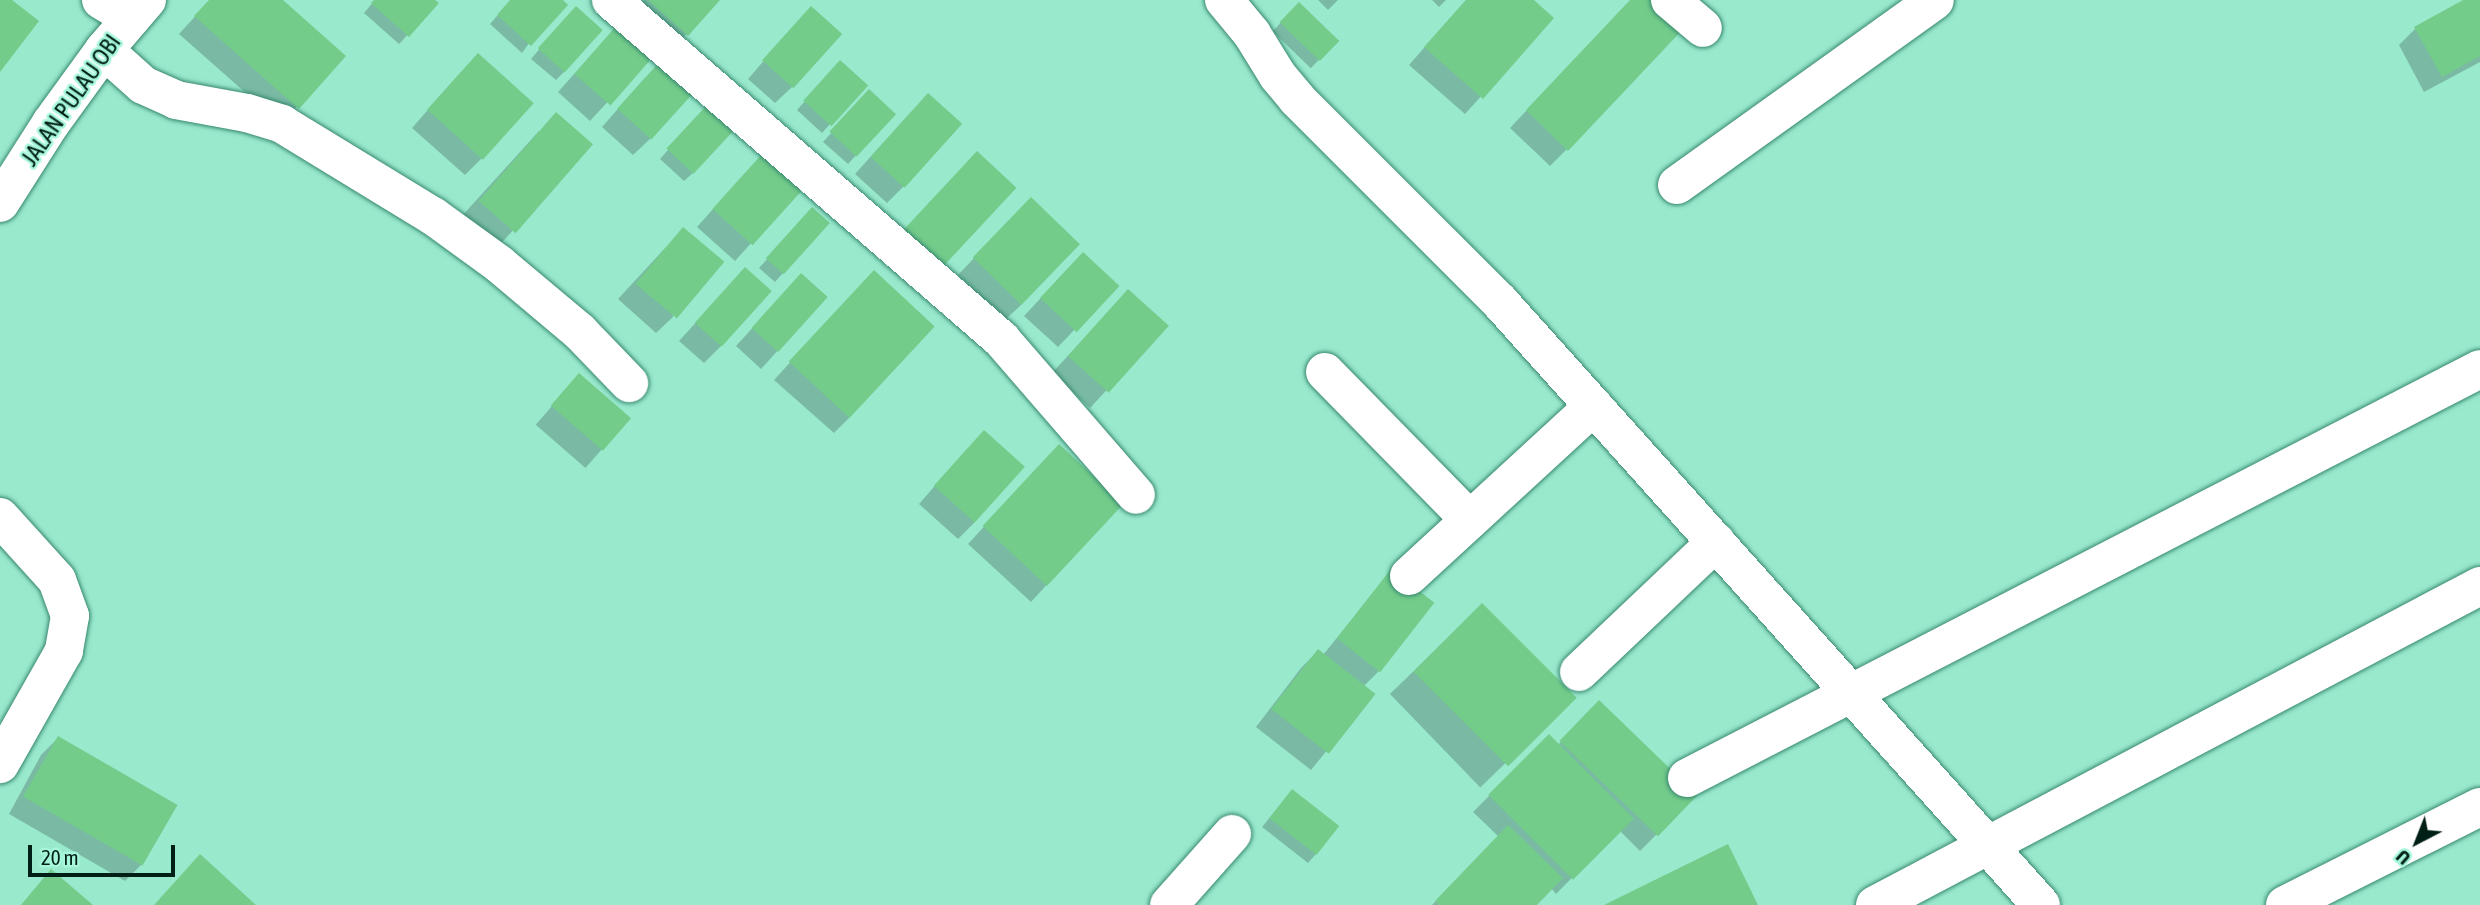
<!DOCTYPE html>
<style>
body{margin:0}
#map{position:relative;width:2480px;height:905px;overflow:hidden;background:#99e9cd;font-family:"Asap Condensed",sans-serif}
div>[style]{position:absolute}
.shadow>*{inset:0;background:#0003;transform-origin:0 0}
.building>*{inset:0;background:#73cc8a;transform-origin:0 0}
.roads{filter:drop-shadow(0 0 2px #388870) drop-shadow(0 0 2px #388870)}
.minor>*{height:38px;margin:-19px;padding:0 19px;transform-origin:19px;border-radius:19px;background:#fff}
span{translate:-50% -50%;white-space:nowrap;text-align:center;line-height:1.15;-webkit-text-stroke:5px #a6f6da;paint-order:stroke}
.street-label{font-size:24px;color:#002017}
.north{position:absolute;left:2382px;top:807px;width:70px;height:70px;-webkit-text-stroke:5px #a6f6da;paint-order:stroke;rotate:222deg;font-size:19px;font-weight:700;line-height:28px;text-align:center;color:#002017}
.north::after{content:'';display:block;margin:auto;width:24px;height:32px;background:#002017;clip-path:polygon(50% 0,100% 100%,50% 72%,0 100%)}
.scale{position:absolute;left:28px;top:845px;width:147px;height:32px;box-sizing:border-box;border:4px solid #002017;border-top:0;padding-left:9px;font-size:21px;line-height:24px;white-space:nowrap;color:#002017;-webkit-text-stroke:5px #a6f6da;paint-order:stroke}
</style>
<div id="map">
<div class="shadow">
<i style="clip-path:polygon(210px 0,280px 0,343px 56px,281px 124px,179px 34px)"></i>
<i style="clip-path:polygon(375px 0,433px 0,437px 4px,399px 44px,364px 13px)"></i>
<i style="clip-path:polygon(511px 0,560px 0,522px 53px,490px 24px)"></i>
<i style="clip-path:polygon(644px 0,718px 0,670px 52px,630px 15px)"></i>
<i style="clip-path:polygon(1318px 0,1338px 0,1328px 10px)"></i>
<i style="clip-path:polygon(1432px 0,1446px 0,1439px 7px)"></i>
<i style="clip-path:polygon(1466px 0,1531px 0,1552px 18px,1465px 114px,1409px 65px)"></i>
<i style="clip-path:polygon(1631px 0,1567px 149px,1550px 166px,1510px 128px)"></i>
<i style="clip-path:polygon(2467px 0,2480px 0,2480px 62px,2424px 92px,2399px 45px,2415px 29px)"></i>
<i style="left:1299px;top:4px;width:53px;height:38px;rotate:44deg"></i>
<i style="clip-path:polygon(567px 17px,564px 72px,556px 80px,531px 59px)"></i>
<i style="clip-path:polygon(794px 26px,792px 87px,775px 103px,748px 79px)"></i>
<i style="clip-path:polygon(601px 44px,650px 56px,590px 121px,558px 92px)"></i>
<i style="clip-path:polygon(832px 71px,865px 85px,822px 133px,797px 110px)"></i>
<i style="clip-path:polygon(461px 72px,482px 158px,465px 175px,412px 128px)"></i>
<i style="clip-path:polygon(645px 78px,650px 139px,633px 155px,602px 127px)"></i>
<i style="clip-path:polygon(861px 100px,894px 114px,848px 164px,823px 142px)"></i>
<i style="clip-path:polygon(911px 112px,904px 186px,887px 203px,855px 174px)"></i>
<i style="clip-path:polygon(697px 117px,693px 173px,684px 181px,660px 159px)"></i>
<i style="clip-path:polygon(539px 131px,591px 144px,497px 248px,461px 217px)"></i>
<i style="clip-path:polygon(745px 173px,799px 190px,735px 261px,697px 227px)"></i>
<i style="clip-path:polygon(1014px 216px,1022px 304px,1005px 320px,958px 275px)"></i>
<i style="clip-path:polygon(804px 218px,828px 223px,775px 282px,759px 268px)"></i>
<i style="clip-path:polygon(667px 246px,673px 317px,656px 333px,618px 299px)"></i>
<i style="clip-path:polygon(1066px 271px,1116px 286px,1058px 347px,1024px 316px)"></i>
<i style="clip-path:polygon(729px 286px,721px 346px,704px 363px,679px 341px)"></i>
<i style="clip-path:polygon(857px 289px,851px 416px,834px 433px,774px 380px)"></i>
<i style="clip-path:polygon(785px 292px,826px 297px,761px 369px,736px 346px)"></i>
<i style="clip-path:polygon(1112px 308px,1166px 326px,1090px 408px,1052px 373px)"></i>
<i style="left:579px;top:375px;width:66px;height:66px;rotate:41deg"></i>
<i style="clip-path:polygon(967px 449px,975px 522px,958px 539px,919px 504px)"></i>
<i style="clip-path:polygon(1042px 464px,1121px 504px,1031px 602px,968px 544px)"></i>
<i style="clip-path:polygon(1391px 571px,1379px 671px,1363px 687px,1373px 694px,1311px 770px,1256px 727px,1301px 668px,1318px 651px,1323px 655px)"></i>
<i style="left:1482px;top:605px;width:130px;height:128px;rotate:46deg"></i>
<i style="clip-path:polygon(1599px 702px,1657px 834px,1640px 851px,1619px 830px,1556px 894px,1551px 888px,1534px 905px,1432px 905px,1499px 837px,1473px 812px,1549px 736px,1558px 745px)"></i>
<i style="clip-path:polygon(58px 738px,142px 864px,125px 881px,9px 814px,41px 755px)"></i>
<i style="clip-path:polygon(1284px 800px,1316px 854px,1308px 863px,1262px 827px)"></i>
</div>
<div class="building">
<i style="clip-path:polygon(0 0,12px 0,39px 21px,0 72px)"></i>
<i style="clip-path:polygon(209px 0,283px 0,346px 56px,299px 109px,194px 16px)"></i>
<i style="clip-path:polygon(374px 0,435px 0,439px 3px,409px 37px,371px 3px)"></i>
<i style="clip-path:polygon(510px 0,563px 0,568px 5px,531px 46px,497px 15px)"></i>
<i style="clip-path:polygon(648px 0,720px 0,688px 36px)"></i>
<i style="clip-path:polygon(1466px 0,1534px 0,1554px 18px,1483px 99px,1424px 47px)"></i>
<i style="clip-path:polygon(1630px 0,1659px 0,1686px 26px,1568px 151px,1526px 110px)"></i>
<i style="clip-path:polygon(2463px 0,2480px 0,2480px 56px,2442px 77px,2414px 27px)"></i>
<i style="left:1299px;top:2px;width:56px;height:28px;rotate:44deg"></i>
<i style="left:576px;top:6px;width:36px;height:57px;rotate:42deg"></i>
<i style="left:811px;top:6px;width:42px;height:73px;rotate:42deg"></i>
<i style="left:617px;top:25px;width:48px;height:65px;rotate:41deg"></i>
<i style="left:478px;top:53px;width:75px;height:76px;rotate:42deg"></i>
<i style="left:662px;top:59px;width:46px;height:67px;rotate:42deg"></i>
<i style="left:840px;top:60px;width:38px;height:55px;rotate:42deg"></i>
<i style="left:869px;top:89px;width:37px;height:58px;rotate:43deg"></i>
<i style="left:928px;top:93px;width:46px;height:86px;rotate:42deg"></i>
<i style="left:706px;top:106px;width:37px;height:58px;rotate:43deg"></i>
<i style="left:556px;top:112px;width:49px;height:118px;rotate:41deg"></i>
<i style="left:977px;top:151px;width:54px;height:113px;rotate:43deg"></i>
<i style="left:762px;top:154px;width:54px;height:74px;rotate:42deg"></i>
<i style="left:1031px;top:197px;width:68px;height:84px;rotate:44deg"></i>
<i style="left:812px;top:207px;width:24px;height:69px;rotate:42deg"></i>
<i style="left:683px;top:227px;width:54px;height:74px;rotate:40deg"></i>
<i style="left:1083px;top:252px;width:50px;height:63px;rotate:43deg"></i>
<i style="left:745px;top:267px;width:36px;height:75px;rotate:42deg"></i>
<i style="left:874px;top:270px;width:83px;height:125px;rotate:43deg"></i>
<i style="left:801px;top:273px;width:36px;height:74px;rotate:42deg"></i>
<i style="left:1128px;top:289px;width:55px;height:90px;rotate:42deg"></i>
<i style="left:579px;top:373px;width:69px;height:43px;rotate:41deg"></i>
<i style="left:984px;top:430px;width:55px;height:75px;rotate:42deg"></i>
<i style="left:1059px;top:444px;width:88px;height:112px;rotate:43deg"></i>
<i style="left:1391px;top:569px;width:55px;height:88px;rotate:38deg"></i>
<i style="left:1482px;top:603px;width:134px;height:97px;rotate:45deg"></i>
<i style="left:1318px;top:649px;width:73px;height:76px;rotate:38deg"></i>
<i style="left:1599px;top:700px;width:137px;height:57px;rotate:44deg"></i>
<i style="left:1549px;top:734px;width:120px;height:86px;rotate:45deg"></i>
<i style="left:58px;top:736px;width:138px;height:70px;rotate:30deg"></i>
<i style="left:1292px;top:789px;width:60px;height:37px;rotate:38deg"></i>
<i style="clip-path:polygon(1508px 825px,1563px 878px,1537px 905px,1439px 905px,1435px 901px)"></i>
<i style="clip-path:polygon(1728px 844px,1758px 905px,1604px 905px)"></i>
<i style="clip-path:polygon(200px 854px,256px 905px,154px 905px)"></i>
<i style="clip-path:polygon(51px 869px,93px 905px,21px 905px)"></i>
</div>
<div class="roads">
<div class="minor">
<i style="left:101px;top:0;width:35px;rotate:31deg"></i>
<i style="left:611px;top:0;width:517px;rotate:41deg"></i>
<i style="left:1001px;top:339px;width:206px;rotate:49.1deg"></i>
<i style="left:1224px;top:0;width:44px;rotate:50.5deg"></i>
<i style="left:1252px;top:34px;width:49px;rotate:58.2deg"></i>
<i style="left:1278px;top:76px;width:30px;rotate:50deg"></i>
<i style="left:1297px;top:99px;width:287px;rotate:45deg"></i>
<i style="left:1500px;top:302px;width:810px;rotate:48.1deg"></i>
<i style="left:1670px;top:0;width:43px;rotate:40.3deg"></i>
<i style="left:104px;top:50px;width:52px;rotate:41.9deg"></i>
<i style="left:143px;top:85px;width:36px;rotate:24deg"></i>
<i style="left:176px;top:100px;width:72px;rotate:10.4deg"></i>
<i style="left:247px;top:113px;width:37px;rotate:17deg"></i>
<i style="left:282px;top:124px;width:177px;rotate:31.4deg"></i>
<i style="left:433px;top:216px;width:82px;rotate:36deg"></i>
<i style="left:499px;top:264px;width:106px;rotate:40deg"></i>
<i style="left:580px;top:332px;width:71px;rotate:46.1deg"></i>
<i style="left:1677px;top:185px;width:317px;rotate:-35.6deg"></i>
<i style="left:0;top:203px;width:95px;rotate:-57.5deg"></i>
<i style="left:51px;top:123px;width:90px;rotate:-54deg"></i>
<i style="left:104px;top:50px;width:66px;rotate:-49.3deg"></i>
<i style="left:1325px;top:372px;width:207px;rotate:45.6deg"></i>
<i style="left:0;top:517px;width:85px;rotate:47.9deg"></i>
<i style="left:57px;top:580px;width:38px;rotate:70deg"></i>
<i style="left:70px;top:616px;width:36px;rotate:100deg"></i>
<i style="left:64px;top:651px;width:130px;rotate:119.5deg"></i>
<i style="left:1409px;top:576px;width:251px;rotate:-42.6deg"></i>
<i style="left:1579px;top:672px;width:189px;rotate:-43.5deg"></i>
<i style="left:1687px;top:778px;width:892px;rotate:-27.28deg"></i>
<i style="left:1169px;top:905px;width:95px;rotate:-48.4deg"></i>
<i style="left:1875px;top:905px;width:684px;rotate:-27.8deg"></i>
<i style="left:2285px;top:905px;width:218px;rotate:-26.7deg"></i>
</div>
</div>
<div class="street-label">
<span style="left:71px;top:100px;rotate:-55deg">JALAN PULAU OBI</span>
</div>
<div class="north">U</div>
<div class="scale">20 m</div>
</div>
